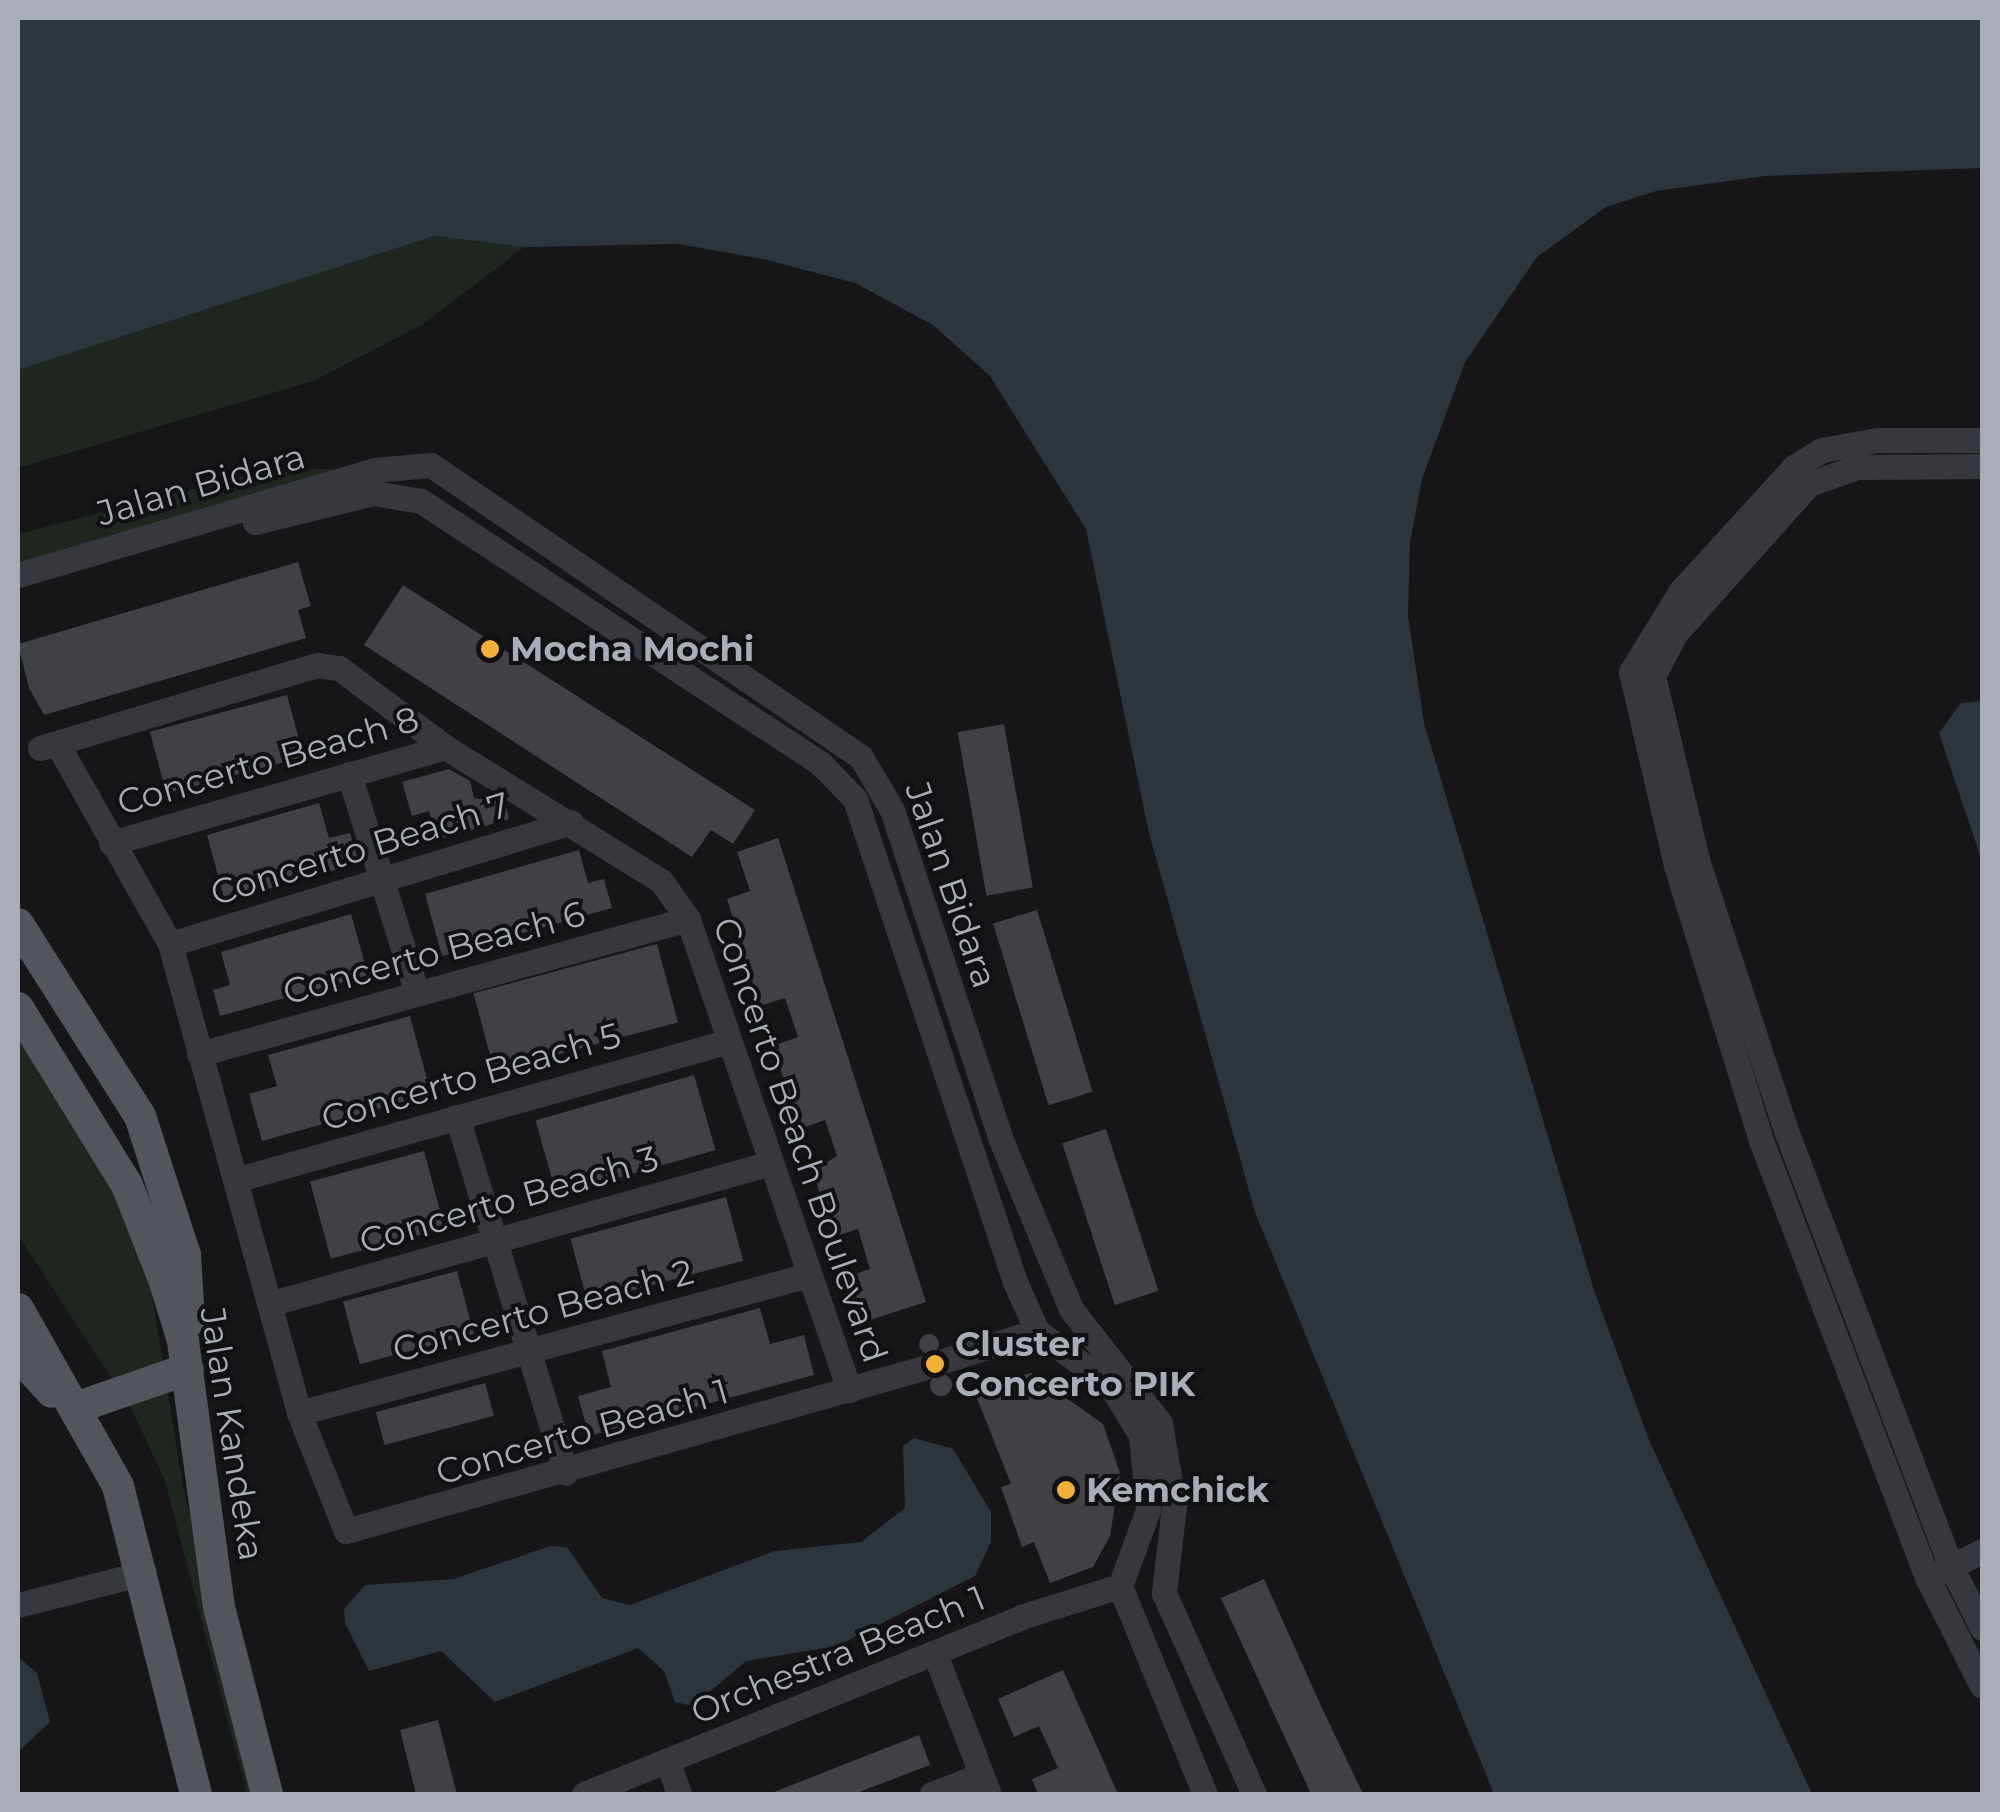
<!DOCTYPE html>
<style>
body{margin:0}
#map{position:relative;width:2000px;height:1812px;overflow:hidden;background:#161618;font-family:Montserrat,sans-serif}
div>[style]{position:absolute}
.green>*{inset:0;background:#1e261f}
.water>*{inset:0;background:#2c353c}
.building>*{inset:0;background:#404145;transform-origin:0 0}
.round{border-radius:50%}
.minor>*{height:25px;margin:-12.5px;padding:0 12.5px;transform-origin:12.5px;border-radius:12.5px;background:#37383d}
.major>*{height:32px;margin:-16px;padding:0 16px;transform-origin:16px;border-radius:16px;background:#53555c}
.dots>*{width:28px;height:28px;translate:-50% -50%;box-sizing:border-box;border:5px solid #111113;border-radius:50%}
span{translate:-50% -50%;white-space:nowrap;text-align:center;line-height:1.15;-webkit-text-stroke:8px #111113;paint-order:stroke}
.street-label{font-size:35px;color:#a8adb8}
.poi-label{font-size:35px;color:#a8adb8;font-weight:700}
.left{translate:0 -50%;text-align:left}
.frame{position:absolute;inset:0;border:20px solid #a8adb8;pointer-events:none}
</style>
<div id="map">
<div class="green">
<i style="clip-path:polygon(433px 236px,524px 247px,422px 325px,313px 381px,18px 468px,18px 370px)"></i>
<i style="clip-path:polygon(271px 469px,350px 469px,18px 563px,18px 534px)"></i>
<i style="clip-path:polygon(18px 1020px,88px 1127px,149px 1277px,183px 1487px,259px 1794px,247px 1794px,165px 1481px,132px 1410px,18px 1235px)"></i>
</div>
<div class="water">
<i style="clip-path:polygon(18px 18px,1982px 18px,1982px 168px,1765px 176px,1656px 191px,1606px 207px,1537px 257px,1465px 362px,1422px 479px,1410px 542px,1408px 616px,1424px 723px,1594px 1290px,1649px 1440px,1812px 1794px,1494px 1794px,1255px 1212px,1149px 833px,1086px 529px,990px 376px,933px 325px,855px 283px,763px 259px,678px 244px,524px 247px,434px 236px,18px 370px)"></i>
<i style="clip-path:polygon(1982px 701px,1982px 861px,1939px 733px,1961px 703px)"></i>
<i style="clip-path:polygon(914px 1438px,953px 1449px,991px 1512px,991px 1542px,975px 1576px,837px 1646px,746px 1661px,693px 1706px,675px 1702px,664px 1671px,638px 1648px,495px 1702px,441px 1651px,369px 1671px,345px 1623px,344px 1609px,365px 1585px,454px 1579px,550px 1546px,567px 1547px,602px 1598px,630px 1605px,775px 1551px,861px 1542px,905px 1508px,903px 1446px)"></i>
<i style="clip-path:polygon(18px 1657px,37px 1673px,50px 1722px,18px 1752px)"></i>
</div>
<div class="building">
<i style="clip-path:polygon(298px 562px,311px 606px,298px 610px,306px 638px,44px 715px,29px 688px,18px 644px)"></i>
<i style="clip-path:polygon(403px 585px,755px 810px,733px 844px,711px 830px,692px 857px,364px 645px)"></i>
<i style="left:287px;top:695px;width:64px;height:142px;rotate:75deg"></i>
<i style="left:1004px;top:724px;width:166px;height:47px;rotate:80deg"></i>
<i style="clip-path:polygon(449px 769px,470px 781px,474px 798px,505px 803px,509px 819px,437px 840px,429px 811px,412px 816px,402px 782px)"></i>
<i style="clip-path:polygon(319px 803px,329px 838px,350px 833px,359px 863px,225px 901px,207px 835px)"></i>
<i style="clip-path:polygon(778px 838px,926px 1302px,860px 1323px,846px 1277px,870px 1269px,858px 1229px,833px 1237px,813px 1171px,837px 1156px,825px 1120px,800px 1129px,773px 1046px,798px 1037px,785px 998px,760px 1006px,727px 899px,750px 891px,737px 852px)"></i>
<i style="clip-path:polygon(579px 850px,588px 883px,604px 879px,612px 908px,442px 956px,425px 894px)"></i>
<i style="left:1037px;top:910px;width:190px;height:46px;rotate:73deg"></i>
<i style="clip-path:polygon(351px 914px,368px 975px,220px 1016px,213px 990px,230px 985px,221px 952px)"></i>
<i style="left:657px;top:944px;width:81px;height:190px;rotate:75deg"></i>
<i style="clip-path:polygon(410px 1016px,431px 1094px,262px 1141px,249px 1094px,277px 1086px,268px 1055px)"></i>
<i style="left:694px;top:1075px;width:78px;height:165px;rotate:74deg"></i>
<i style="left:1106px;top:1129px;width:170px;height:46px;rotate:72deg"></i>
<i style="left:424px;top:1151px;width:80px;height:118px;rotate:75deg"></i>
<i style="left:726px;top:1197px;width:66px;height:161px;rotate:75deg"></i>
<i style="left:457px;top:1271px;width:65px;height:118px;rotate:75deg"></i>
<i style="clip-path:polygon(760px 1308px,770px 1344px,804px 1335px,814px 1375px,589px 1436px,578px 1396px,611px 1387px,602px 1351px)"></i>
<i class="round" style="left:919px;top:1334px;width:20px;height:20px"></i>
<i style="clip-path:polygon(1031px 1373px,1103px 1424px,1120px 1473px,1110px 1536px,1093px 1567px,1050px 1583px,1034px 1542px,1022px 1547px,1001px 1487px,1011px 1484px,973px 1388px)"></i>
<i class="round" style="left:930px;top:1374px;width:22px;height:22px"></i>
<i style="left:485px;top:1383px;width:34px;height:113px;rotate:75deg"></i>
<i style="clip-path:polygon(1264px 1579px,1321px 1706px,1363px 1794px,1311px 1794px,1268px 1701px,1221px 1598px)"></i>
<i style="clip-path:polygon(1063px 1670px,1118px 1794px,1038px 1794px,1032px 1779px,1058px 1768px,1039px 1726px,1014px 1737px,998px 1699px)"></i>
<i style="clip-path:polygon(438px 1720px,457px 1794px,416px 1794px,400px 1730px)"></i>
<i style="clip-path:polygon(919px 1735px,930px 1765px,854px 1794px,769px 1794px)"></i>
</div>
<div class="minor">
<i style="left:1982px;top:440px;width:105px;rotate:180deg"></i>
<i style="left:1877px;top:440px;width:56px;rotate:169.7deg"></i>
<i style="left:1822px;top:450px;width:33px;rotate:149deg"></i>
<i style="left:1794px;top:467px;width:169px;rotate:132.4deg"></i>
<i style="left:1680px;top:592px;width:94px;rotate:121.5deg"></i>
<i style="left:1631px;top:672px;width:202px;rotate:76.9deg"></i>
<i style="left:1677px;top:869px;width:287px;rotate:72.8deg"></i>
<i style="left:1762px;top:1143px;width:467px;rotate:69.2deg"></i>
<i style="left:1928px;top:1579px;width:120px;rotate:63.2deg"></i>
<i style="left:1982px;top:466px;width:125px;rotate:179.5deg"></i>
<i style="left:1857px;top:467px;width:51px;rotate:160.5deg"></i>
<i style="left:1809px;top:484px;width:201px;rotate:131.8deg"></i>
<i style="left:1675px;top:634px;width:47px;rotate:117.6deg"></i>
<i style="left:1653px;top:676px;width:192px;rotate:76.5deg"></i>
<i style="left:1698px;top:863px;width:284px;rotate:71.8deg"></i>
<i style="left:1787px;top:1133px;width:463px;rotate:69.3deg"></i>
<i style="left:1951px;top:1566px;width:69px;rotate:63.4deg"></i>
<i style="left:255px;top:522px;width:122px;rotate:-13.7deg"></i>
<i style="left:374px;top:493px;width:48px;rotate:9.7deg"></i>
<i style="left:421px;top:501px;width:479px;rotate:33.3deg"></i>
<i style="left:821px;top:764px;width:49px;rotate:45.8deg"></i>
<i style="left:855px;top:799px;width:509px;rotate:71.67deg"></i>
<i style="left:1015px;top:1282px;width:54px;rotate:65.8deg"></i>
<i style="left:1037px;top:1331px;width:91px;rotate:36.5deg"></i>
<i style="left:1110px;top:1385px;width:59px;rotate:58.2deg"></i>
<i style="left:1141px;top:1435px;width:75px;rotate:84.7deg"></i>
<i style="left:1148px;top:1510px;width:81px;rotate:110.2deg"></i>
<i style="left:1120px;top:1586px;width:225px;rotate:67.8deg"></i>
<i style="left:18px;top:575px;width:371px;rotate:-16.4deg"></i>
<i style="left:374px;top:470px;width:57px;rotate:-5deg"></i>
<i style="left:431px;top:465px;width:520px;rotate:34.18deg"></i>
<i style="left:861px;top:757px;width:61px;rotate:59.7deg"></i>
<i style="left:892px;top:810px;width:348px;rotate:71.7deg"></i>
<i style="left:1001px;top:1140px;width:183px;rotate:67.5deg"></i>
<i style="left:1071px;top:1309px;width:145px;rotate:52deg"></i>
<i style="left:1160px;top:1423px;width:84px;rotate:80.4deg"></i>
<i style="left:1174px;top:1506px;width:88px;rotate:96.6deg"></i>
<i style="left:1164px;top:1593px;width:220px;rotate:65.9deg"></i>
<i style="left:58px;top:745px;width:228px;rotate:60.6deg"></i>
<i style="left:170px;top:944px;width:486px;rotate:74.6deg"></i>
<i style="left:299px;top:1413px;width:127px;rotate:68.3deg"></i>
<i style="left:346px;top:1531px;width:600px;rotate:-15.77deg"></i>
<i style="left:40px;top:748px;width:289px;rotate:-16.7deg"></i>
<i style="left:317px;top:665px;width:22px;rotate:8deg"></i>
<i style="left:339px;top:668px;width:132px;rotate:36.7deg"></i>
<i style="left:445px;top:747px;width:254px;rotate:31.8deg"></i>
<i style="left:661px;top:881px;width:47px;rotate:54.6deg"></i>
<i style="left:688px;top:919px;width:498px;rotate:71.1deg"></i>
<i style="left:349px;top:774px;width:230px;rotate:72.8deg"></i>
<i style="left:111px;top:843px;width:348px;rotate:-16deg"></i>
<i style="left:170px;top:944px;width:419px;rotate:-16.9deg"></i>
<i style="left:199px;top:1054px;width:507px;rotate:-15.43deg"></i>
<i style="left:457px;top:1117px;width:372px;rotate:73deg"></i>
<i style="left:235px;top:1180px;width:510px;rotate:-15.7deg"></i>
<i style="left:269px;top:1304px;width:517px;rotate:-15.7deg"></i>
<i style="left:946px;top:1360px;width:96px;rotate:-17.7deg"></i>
<i style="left:299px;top:1413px;width:524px;rotate:-15.15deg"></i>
<i style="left:1938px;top:1573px;width:49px;rotate:-26.6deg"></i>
<i style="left:18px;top:1605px;width:130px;rotate:-14.3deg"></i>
<i style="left:935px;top:1654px;width:150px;rotate:68.9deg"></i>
<i style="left:668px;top:1762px;width:34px;rotate:71deg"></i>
<i style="left:584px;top:1794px;width:471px;rotate:-22deg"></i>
<i style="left:1021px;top:1617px;width:104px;rotate:-17.4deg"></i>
<i style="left:932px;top:1794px;width:53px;rotate:-21.2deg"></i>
</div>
<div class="major">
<i style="left:18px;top:924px;width:227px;rotate:57.6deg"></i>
<i style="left:140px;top:1116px;width:146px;rotate:72.1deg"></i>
<i style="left:185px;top:1255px;width:66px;rotate:86.5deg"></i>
<i style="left:18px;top:1008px;width:208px;rotate:58.4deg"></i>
<i style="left:127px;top:1185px;width:104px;rotate:68.6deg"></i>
<i style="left:165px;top:1282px;width:62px;rotate:73deg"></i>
<i style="left:183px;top:1341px;width:268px;rotate:82.3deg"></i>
<i style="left:219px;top:1607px;width:193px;rotate:75.6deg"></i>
<i style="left:18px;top:1309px;width:203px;rotate:60.5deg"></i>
<i style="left:118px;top:1486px;width:318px;rotate:75.8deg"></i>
<i style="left:18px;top:1355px;width:50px;rotate:47.4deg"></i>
<i style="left:78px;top:1407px;width:116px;rotate:-19.1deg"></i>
</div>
<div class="dots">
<i style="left:490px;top:649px;background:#f2b134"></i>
<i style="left:935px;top:1364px;background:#f2b134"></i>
<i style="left:1066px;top:1490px;background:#f2b134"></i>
</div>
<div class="street-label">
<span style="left:201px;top:485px;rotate:-16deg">Jalan Bidara</span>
<span style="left:268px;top:761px;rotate:-16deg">Concerto Beach 8</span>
<span style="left:360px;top:849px;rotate:-17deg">Concerto Beach 7</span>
<span style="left:951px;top:885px;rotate:71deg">Jalan Bidara</span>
<span style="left:434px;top:953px;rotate:-15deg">Concerto Beach 6</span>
<span style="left:471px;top:1077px;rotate:-16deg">Concerto Beach 5</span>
<span style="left:800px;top:1140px;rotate:71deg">Concerto Beach Boulevard</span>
<span style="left:509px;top:1200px;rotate:-16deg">Concerto Beach 3</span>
<span style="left:543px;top:1311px;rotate:-15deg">Concerto Beach 2</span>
<span style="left:582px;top:1432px;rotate:-16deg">Concerto Beach 1</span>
<span style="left:232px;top:1434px;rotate:81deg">Jalan Kandeka</span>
<span style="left:838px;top:1655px;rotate:-22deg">Orchestra Beach 1</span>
</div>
<div class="poi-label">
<span class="left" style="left:510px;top:649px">Mocha Mochi</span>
<span class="left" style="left:955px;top:1364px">Cluster<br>Concerto PIK</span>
<span class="left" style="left:1086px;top:1490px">Kemchick</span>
</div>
<div class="frame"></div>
</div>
